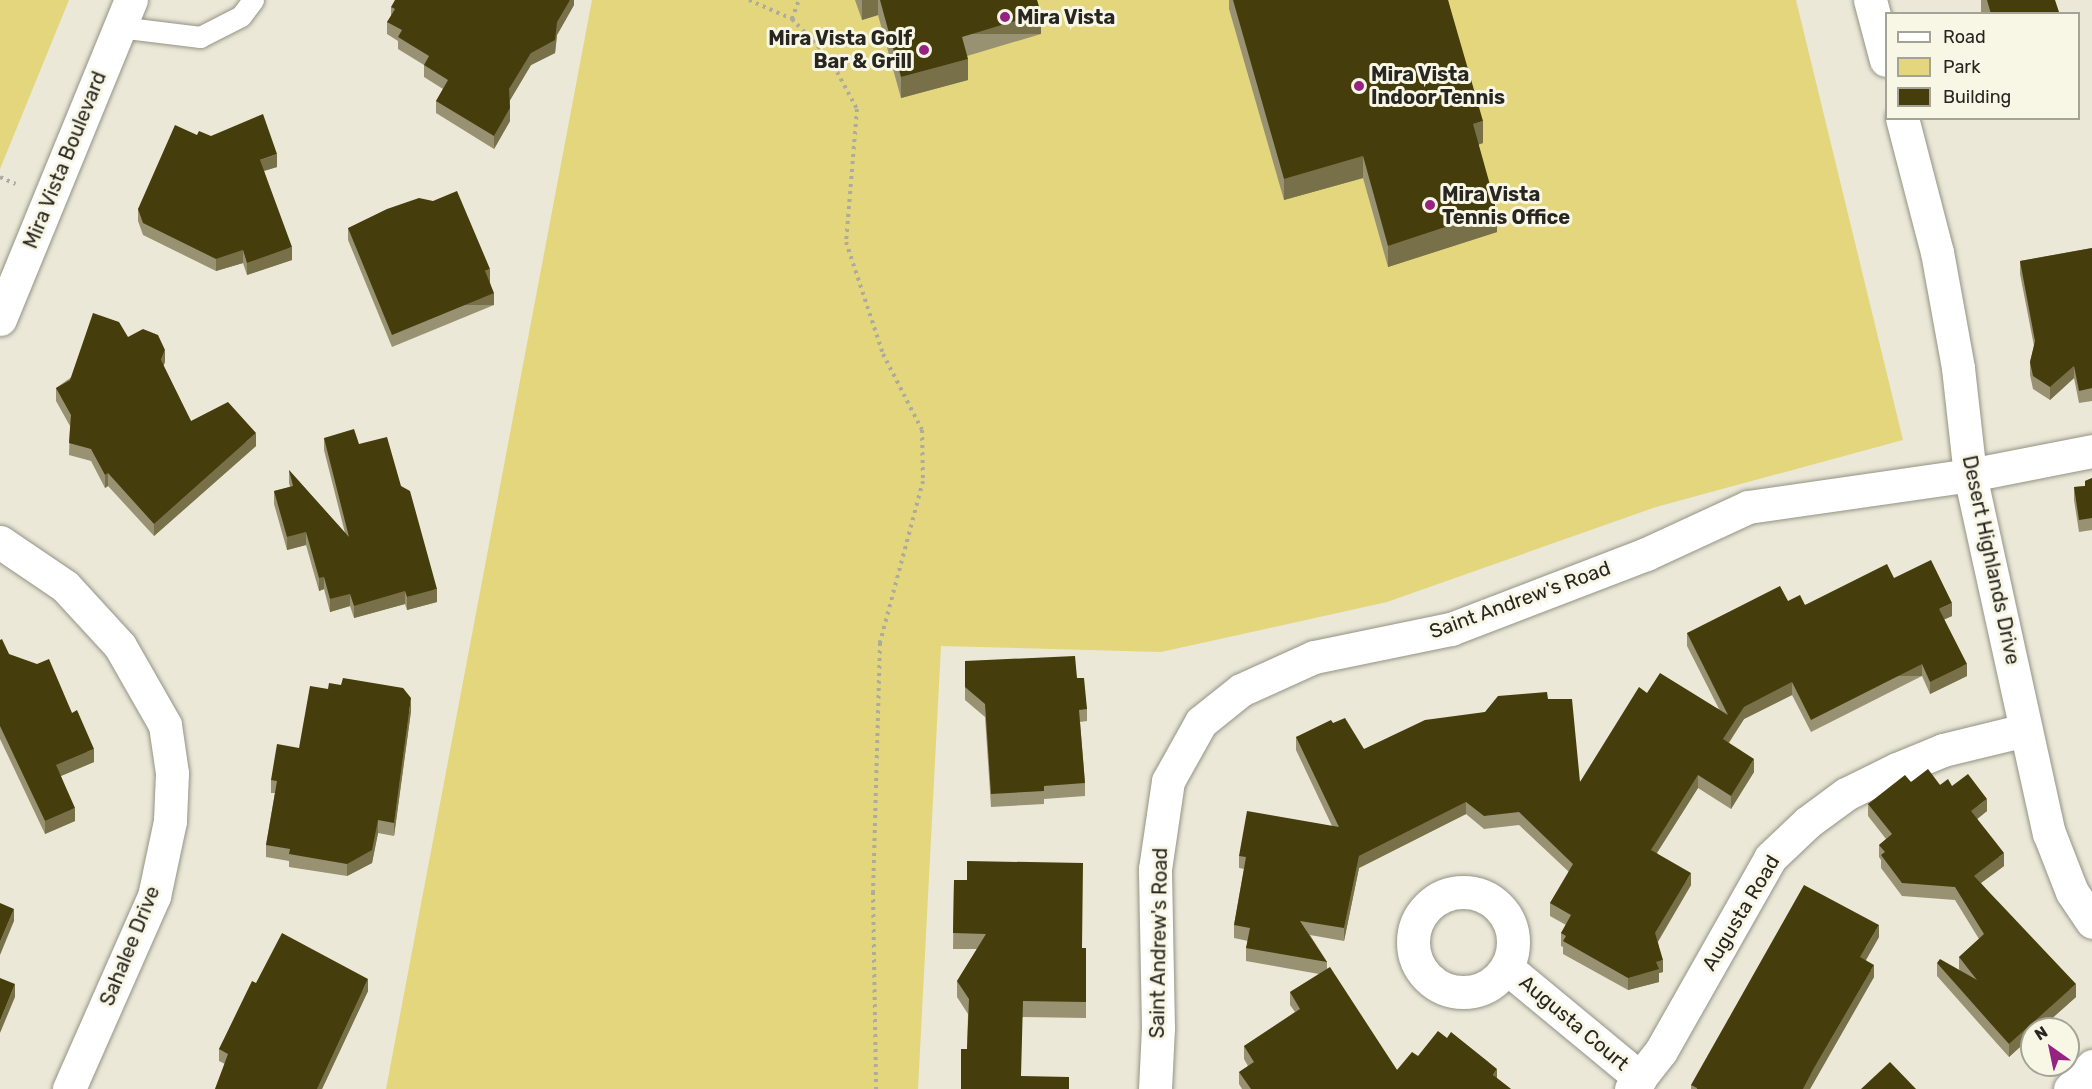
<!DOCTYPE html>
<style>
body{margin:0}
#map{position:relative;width:2092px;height:1089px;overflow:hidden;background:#ebe8d8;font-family:Rubik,sans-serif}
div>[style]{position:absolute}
.green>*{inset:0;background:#e4d67d}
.path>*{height:4px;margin-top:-2px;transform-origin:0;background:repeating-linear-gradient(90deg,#adab9e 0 3px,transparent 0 7.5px)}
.roads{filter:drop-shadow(0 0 2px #959384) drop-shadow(0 0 2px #959384)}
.service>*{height:21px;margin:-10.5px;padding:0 10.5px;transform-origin:10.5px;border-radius:10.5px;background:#fff}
.minor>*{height:33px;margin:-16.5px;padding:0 16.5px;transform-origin:16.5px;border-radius:16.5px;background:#fff}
.minor>.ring{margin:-16.5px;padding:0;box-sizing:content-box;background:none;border:33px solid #fff;border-radius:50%}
.tertiary>*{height:33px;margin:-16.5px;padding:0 16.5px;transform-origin:16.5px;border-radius:16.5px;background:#fff}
.wall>*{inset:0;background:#989272;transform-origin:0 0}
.shaded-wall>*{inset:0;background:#777048;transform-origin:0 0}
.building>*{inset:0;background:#453d0b}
.dots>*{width:16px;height:16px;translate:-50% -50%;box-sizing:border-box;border:3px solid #f8f6e5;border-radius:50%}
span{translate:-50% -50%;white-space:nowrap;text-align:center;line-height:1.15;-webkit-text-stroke:6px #f8f6e5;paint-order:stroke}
.poi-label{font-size:20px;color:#272620;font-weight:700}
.left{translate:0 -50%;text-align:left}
.right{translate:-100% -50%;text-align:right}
.street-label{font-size:20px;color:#272620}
.legend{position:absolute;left:1885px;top:12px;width:195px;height:108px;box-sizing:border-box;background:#f8f6e5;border:2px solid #a4a396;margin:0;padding:8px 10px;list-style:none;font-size:18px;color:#272620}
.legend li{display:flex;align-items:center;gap:12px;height:30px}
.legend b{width:30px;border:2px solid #a4a396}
.north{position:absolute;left:2020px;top:1017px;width:60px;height:60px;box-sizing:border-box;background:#f8f6e5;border:2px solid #a4a396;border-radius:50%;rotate:327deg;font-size:16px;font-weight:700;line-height:24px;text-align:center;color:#272620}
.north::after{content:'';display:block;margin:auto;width:21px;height:27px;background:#962381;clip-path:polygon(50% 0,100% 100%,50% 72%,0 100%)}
</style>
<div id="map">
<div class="green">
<i style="clip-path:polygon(0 0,69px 0,0 169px)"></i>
<i style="clip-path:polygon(592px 0,1796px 0,1903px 440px,1656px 507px,1387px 602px,1161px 652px,941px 646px,918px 1089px,386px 1089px)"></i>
</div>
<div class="path">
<i style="left:749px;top:0;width:47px;rotate:23.8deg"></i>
<i style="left:792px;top:19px;width:55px;rotate:46.5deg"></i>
<i style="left:830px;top:59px;width:57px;rotate:61.6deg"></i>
<i style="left:857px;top:109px;width:133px;rotate:94.7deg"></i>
<i style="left:846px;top:242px;width:118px;rotate:71.7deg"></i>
<i style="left:883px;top:354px;width:85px;rotate:62.8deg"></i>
<i style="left:922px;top:430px;width:51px;rotate:88.9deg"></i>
<i style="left:923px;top:481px;width:168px;rotate:104.9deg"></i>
<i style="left:880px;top:643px;width:249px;rotate:91.6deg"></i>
<i style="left:873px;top:892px;width:197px;rotate:89.1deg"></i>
<i style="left:792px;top:19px;width:20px;rotate:-70deg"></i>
<i style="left:0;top:177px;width:17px;rotate:24deg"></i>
</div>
<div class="roads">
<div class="service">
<i style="left:119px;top:27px;width:82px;rotate:7deg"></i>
<i style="left:200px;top:37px;width:46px;rotate:-27.1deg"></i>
<i style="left:241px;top:16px;width:20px;rotate:-53deg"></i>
</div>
<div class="minor">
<i style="left:1870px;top:0;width:62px;rotate:75.1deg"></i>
<i style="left:1902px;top:118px;width:138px;rotate:75.4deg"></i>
<i style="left:1937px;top:252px;width:118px;rotate:79.7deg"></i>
<i style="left:1958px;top:368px;width:108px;rotate:83.6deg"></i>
<i style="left:1970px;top:475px;width:367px;rotate:77.6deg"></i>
<i style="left:2049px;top:833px;width:63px;rotate:68.7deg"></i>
<i style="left:2072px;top:892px;width:36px;rotate:56deg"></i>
<i style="left:0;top:542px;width:78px;rotate:34.1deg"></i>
<i style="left:65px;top:586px;width:81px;rotate:47.5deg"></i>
<i style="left:120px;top:646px;width:91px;rotate:60.3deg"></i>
<i style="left:165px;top:725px;width:49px;rotate:81.7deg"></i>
<i style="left:172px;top:773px;width:48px;rotate:92.4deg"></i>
<i style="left:170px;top:821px;width:77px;rotate:102deg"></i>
<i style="left:154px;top:896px;width:211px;rotate:113.8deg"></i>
<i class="ring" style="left:1413px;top:892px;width:67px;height:67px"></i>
<i style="left:1507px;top:968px;width:173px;rotate:39.6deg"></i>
<i style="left:1155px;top:1089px;width:61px;rotate:-87.2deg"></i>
<i style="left:1158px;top:1028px;width:159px;rotate:-91.1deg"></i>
<i style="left:1155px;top:869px;width:89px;rotate:-81.6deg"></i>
<i style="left:1168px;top:781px;width:68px;rotate:-60.8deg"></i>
<i style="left:1201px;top:722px;width:51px;rotate:-38.7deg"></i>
<i style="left:1241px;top:690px;width:80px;rotate:-24.3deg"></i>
<i style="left:1314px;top:657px;width:140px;rotate:-11.6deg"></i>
<i style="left:1451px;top:629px;width:209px;rotate:-21deg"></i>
<i style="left:1646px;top:554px;width:112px;rotate:-24.7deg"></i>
<i style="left:1748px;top:507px;width:224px;rotate:-8.2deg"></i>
<i style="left:1970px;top:475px;width:124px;rotate:-11.1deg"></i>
<i style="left:1631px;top:1089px;width:48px;rotate:-51.7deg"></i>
<i style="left:1661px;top:1051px;width:222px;rotate:-60.5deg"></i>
<i style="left:1770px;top:858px;width:52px;rotate:-43.5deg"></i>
<i style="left:1808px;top:822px;width:47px;rotate:-36.4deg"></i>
<i style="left:1846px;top:794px;width:57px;rotate:-26.1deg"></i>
<i style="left:1897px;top:769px;width:50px;rotate:-22.4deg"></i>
<i style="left:1943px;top:750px;width:84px;rotate:-13.7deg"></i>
<i style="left:2070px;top:1089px;width:32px;rotate:-46deg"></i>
</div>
<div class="tertiary">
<i style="left:0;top:319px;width:345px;rotate:-67.7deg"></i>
</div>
</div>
<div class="wall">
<i style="clip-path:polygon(574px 0,574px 5px,557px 35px,555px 53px,531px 65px,510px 100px,510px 121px,494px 149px,436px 113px,436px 101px,443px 89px,424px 77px,424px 65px,398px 49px,398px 41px,387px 34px,387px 22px,391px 17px,391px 7px)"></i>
<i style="clip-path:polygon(855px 0,1037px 0,1041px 34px,967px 56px,968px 80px,901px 98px,878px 15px,862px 20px)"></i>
<i style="clip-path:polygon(1229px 0,1448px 0,1483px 143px,1478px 145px,1497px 232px,1388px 267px,1363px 178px,1284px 200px,1229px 9px)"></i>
<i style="left:1981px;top:0;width:74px;height:15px"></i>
<i style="clip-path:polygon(197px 135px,277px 167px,264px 171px,292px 260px,247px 275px,243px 263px,216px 271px,143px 235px,138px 221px,138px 209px)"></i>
<i style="clip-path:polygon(348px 228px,490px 282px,494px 305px,392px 347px,348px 240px)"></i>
<i style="clip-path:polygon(2092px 248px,2092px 401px,2079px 403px,2074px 378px,2050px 400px,2033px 389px,2030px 375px,2030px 362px,2034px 346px,2020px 274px,2020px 261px)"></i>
<i style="clip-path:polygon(128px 337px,165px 362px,163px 366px,191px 421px,256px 446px,154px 536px,108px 486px,105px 488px,91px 461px,69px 455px,70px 426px,56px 401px,56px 388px)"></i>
<i style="clip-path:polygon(324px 438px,359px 444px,401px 486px,437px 602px,407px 610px,405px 604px,354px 618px,350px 606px,330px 612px,324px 589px,319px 591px,306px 545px,287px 550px,274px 504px,274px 491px,290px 487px,289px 483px,289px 470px,345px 533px,324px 450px)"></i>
<i style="clip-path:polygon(2092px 478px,2092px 530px,2079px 532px,2074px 500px,2074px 487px,2085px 486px,2085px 481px)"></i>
<i style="clip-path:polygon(1894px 578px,1952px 616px,1944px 619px,1967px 676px,1930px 694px,1922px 676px,1811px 732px,1792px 695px,1744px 719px,1729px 743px,1754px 772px,1731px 809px,1698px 788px,1657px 853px,1691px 885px,1658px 942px,1663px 972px,1659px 973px,1659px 982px,1628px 990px,1563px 954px,1563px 947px,1561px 946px,1561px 933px,1566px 925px,1550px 916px,1550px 903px,1569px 872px,1519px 825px,1484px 829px,1466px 814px,1359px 868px,1344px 941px,1310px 935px,1327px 962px,1327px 968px,1397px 1070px,1418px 1056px,1497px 1078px,1511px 1089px,1242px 1089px,1239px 1084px,1239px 1072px,1248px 1066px,1244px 1059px,1244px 1046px,1295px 1012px,1290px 1005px,1290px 992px,1319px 974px,1246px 961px,1246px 948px,1248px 941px,1234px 938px,1234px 925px,1244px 869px,1239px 868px,1239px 856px,1332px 826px,1296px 750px,1296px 737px,1333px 723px,1364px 749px,1485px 712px,1548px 699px,1580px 782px,1647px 693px,1719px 709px,1687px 646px,1687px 633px,1788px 601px,1805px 605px)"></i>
<i style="clip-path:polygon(0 640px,9px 654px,94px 762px,61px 776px,75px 821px,45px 834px,0 739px)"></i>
<i style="clip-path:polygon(965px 661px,1077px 678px,1087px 709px,1087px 721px,1080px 722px,1085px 783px,1085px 796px,1044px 799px,1044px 804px,991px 807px,985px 717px,965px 700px)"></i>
<i style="clip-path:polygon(411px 711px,394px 836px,378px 833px,372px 863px,347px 876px,289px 867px,289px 861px,266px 857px,266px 845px,275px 793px,271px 793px,271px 780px)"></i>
<i style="clip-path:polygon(1911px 782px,1952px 786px,1987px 811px,1977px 819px,2004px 866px,1981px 883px,2076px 997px,2040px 1029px,2032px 1029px,2032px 1036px,2009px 1057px,1937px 976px,1937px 963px,1960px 971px,1959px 969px,1959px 957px,1979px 939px,1955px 900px,1902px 896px,1881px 868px,1881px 860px,1879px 857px,1879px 845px,1886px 839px,1868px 816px,1868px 804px)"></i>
<i style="clip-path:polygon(954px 880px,1082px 948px,1086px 948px,1086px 1018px,1023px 1017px,961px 1089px,967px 1049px,968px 1014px,957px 997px,957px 981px,977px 949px,953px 949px)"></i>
<i style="clip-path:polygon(1879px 937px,1866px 960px,1874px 977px,1810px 1089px,1691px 1089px,1691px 1085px)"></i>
<i style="clip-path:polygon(256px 983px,368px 991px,322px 1089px,215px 1089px,225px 1064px,219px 1061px,219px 1049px)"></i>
</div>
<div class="shaded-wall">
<i style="clip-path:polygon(570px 0,574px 0,574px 5px,557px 35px,555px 53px,531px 65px,509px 102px,509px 89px,531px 53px)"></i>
<i style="clip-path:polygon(862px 0,878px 0,878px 15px,862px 20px)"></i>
<i style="left:1041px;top:13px;width:21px;height:83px;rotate:90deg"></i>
<i style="clip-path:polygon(968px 59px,968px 80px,901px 98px,901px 77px)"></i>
<i style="clip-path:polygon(510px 108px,510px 121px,494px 149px,494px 136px)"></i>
<i style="clip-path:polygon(1483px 121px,1483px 143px,1473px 146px,1473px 124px)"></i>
<i style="clip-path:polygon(277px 154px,277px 167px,260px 172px,260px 160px)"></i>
<i style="clip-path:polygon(1363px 156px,1363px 178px,1284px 200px,1284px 179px)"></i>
<i style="clip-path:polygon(1497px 210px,1497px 232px,1388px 267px,1388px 246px)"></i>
<i style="clip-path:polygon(292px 247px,292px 260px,247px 275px,247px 263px)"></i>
<i style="clip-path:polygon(243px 250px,243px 263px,216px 271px,216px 259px)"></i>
<i style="clip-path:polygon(490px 269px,490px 282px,485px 284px,485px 271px)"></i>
<i style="left:494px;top:293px;width:12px;height:110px;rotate:90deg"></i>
<i style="clip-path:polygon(165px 350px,165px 362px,161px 372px,161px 360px)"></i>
<i style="clip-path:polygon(2074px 366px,2074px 378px,2050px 400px,2050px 387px)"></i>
<i style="clip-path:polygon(256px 433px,256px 446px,154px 536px,154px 524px)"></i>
<i style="clip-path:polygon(108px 473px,108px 486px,105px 488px,105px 475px)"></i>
<i style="clip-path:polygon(306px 532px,306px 545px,287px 550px,287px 537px)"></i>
<i style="clip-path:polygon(324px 577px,324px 589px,319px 591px,319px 578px)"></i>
<i style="clip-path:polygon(437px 589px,437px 602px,407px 610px,407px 597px)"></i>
<i style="clip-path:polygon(405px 591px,405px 604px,354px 618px,354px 606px)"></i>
<i style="clip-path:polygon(350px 594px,350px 606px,330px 612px,330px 599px)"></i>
<i style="clip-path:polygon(1952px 603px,1952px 616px,1939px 622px,1939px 609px)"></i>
<i style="left:1922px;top:664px;width:12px;height:124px;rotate:90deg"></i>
<i style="clip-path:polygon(1967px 664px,1967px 676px,1930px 694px,1930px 682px)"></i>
<i style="clip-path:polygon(1792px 682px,1792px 695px,1744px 719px,1723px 751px,1723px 739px,1744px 707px)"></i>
<i style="clip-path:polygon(411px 698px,411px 711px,394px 836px,394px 823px)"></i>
<i style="clip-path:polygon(94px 749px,94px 762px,56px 778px,56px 765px)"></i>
<i style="clip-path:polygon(1754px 759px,1754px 772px,1731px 809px,1731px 796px)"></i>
<i style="clip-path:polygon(1698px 775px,1698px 788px,1651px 862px,1651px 850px)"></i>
<i style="clip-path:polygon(1987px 799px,1987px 811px,1971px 824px,1971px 811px)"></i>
<i style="clip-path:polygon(1466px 802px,1466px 814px,1359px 868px,1344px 941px,1344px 928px,1359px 856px)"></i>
<i style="clip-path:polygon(75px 808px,75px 821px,45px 834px,45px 821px)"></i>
<i style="clip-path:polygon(378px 820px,378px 833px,372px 863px,347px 876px,347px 864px)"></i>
<i style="clip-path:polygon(2004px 853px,2004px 866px,1974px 888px,1974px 876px)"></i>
<i style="clip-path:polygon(1691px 873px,1691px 885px,1655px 946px,1655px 933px)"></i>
<i style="clip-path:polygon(14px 909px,14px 921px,0 955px,0 942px)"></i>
<i style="clip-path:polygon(1879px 925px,1879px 937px,1860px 970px,1860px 957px)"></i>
<i style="clip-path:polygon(1663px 960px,1663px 972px,1659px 973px,1659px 982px,1628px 990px,1628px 978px,1656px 962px)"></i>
<i style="clip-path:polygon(1874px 965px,1874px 977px,1810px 1089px,1803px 1089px,1814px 1068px)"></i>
<i style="clip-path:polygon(368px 979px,368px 991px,322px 1089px,317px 1089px)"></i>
<i style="clip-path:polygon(15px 984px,15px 997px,0 1033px,0 1021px)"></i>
<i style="clip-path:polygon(2076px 984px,2076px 997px,2040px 1029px,2032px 1029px,2032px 1036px,2009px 1057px,2009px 1044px)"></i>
<i style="clip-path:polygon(1497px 1069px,1497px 1082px,1493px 1075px)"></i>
</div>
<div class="building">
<i style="clip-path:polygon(395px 0,570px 0,557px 22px,555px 40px,531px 53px,509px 89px,510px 108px,494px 136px,436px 101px,448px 80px,424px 65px,429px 56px,398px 37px,402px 30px,387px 22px,395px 9px,391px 7px)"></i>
<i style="clip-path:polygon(880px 0,1037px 0,1041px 13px,962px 37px,968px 59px,901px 77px)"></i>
<i style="clip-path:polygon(1233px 0,1448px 0,1483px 121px,1473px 124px,1497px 210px,1388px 246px,1363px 156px,1284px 179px)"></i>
<i style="clip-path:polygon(1987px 0,2055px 0,2059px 12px,2054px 14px,1991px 14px)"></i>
<i style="clip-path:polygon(263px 114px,277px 154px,260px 160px,292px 247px,247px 263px,243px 250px,216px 259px,143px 223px,138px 209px,175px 125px,197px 135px,199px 131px,211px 136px)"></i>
<i style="clip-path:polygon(457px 191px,490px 269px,485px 271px,494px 293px,392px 335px,348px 228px,387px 209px,419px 198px,433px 201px)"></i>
<i style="clip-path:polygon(2092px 248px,2092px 388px,2079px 391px,2074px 366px,2050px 387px,2033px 376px,2030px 362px,2035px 341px,2020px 261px)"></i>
<i style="clip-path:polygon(93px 313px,119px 322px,128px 337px,143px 329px,158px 335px,165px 350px,161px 360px,191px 421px,228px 402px,256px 433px,154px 524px,108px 473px,105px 475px,91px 449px,69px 443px,71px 415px,56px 388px,70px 380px)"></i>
<i style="clip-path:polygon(354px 429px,359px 444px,387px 437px,401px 486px,410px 491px,437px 589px,407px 597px,405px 591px,354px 606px,350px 594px,330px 599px,324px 577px,319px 578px,306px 532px,287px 537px,274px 491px,293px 486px,289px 470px,349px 537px,324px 438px)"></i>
<i style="clip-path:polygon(2092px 478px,2092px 518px,2079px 520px,2074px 487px,2085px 486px,2085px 481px)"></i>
<i style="clip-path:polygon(1931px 560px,1952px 603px,1939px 609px,1967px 664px,1930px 682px,1922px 664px,1811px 720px,1792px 682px,1744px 707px,1723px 739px,1754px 759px,1731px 796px,1698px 775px,1651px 850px,1691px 873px,1655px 933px,1663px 960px,1656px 962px,1659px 969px,1628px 978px,1563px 941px,1566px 936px,1561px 933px,1571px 915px,1550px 903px,1573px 864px,1519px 812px,1484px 816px,1466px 802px,1359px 856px,1344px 928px,1300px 921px,1327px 962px,1246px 948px,1250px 928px,1234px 925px,1246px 857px,1239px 856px,1247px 811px,1339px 827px,1296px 737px,1331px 720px,1333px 723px,1345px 718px,1364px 749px,1425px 720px,1485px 712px,1498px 696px,1547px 692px,1548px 699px,1572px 699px,1580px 782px,1639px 687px,1647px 693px,1660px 673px,1728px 715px,1687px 633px,1780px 586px,1788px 601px,1800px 595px,1805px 605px,1887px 564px,1894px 578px)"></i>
<i style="clip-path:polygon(2px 639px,9px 654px,37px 664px,49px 659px,72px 713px,77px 710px,94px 749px,56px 765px,75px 808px,45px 821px,0 726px,0 640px)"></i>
<i style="clip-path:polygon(1075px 656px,1077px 678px,1084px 678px,1087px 709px,1079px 710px,1085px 783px,1044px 786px,1044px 791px,991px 794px,985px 704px,965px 687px,965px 661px)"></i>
<i style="clip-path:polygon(343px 678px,403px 688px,411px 698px,394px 823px,378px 820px,372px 850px,347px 864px,289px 854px,290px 849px,266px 845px,277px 781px,271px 780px,277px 744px,299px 748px,310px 686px,328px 689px,329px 683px,341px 685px)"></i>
<i style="clip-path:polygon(1928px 769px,1940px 785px,1948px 779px,1952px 786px,1968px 774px,1987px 799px,1971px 811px,2004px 853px,1974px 876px,2076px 984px,2009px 1044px,1937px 963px,1940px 959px,1977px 980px,1959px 957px,1984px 934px,1955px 887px,1902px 883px,1881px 855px,1885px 852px,1879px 845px,1892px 834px,1868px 804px,1905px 775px,1911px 782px)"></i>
<i style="clip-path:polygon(967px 861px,1083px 863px,1082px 948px,1086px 948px,1086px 1002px,1023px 1001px,1021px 1076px,1069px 1077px,1069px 1089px,961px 1089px,961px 1049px,967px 1049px,969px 999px,957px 981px,986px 934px,953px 933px,954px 880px,967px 880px)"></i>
<i style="clip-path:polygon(1804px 885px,1879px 925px,1860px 957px,1874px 965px,1814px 1068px,1803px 1089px,1697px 1089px,1697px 1088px,1691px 1085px)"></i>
<i style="clip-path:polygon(0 903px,14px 909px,0 942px)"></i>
<i style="clip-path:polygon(282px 933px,368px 979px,317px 1089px,215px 1089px,228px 1054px,219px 1049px,252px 981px,256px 983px)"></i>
<i style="clip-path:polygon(1330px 967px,1397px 1070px,1412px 1052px,1418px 1056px,1438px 1031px,1447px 1038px,1451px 1032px,1497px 1069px,1493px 1075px,1511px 1089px,1251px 1089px,1239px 1072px,1254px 1062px,1244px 1046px,1300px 1009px,1290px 992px)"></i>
<i style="clip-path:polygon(0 978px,15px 984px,0 1021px)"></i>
<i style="clip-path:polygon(1890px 1062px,1916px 1089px,1861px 1089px)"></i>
</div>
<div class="dots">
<i style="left:1005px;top:17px;background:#962381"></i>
<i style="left:924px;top:50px;background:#962381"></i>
<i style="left:1359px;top:86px;background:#962381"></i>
<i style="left:1430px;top:205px;background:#962381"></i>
</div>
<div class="poi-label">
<span class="left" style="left:1017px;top:17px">Mira Vista</span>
<span class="right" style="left:912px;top:50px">Mira Vista Golf<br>Bar &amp; Grill</span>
<span class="left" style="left:1371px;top:86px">Mira Vista<br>Indoor Tennis</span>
<span class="left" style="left:1442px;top:206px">Mira Vista<br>Tennis Office</span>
</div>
<div class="street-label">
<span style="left:65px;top:160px;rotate:-68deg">Mira Vista Boulevard</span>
<span style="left:1991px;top:560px;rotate:78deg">Desert Highlands Drive</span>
<span style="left:1520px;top:600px;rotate:-20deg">Saint Andrew's Road</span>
<span style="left:1741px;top:913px;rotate:-59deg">Augusta Road</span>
<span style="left:1159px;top:943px;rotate:-89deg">Saint Andrew's Road</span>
<span style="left:130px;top:946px;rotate:-68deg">Sahalee Drive</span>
<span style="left:1574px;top:1023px;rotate:40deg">Augusta Court</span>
</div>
<ul class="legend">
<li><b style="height:8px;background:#fff"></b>Road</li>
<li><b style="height:16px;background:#e4d67d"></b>Park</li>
<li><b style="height:16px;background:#453d0b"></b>Building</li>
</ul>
<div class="north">N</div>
</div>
